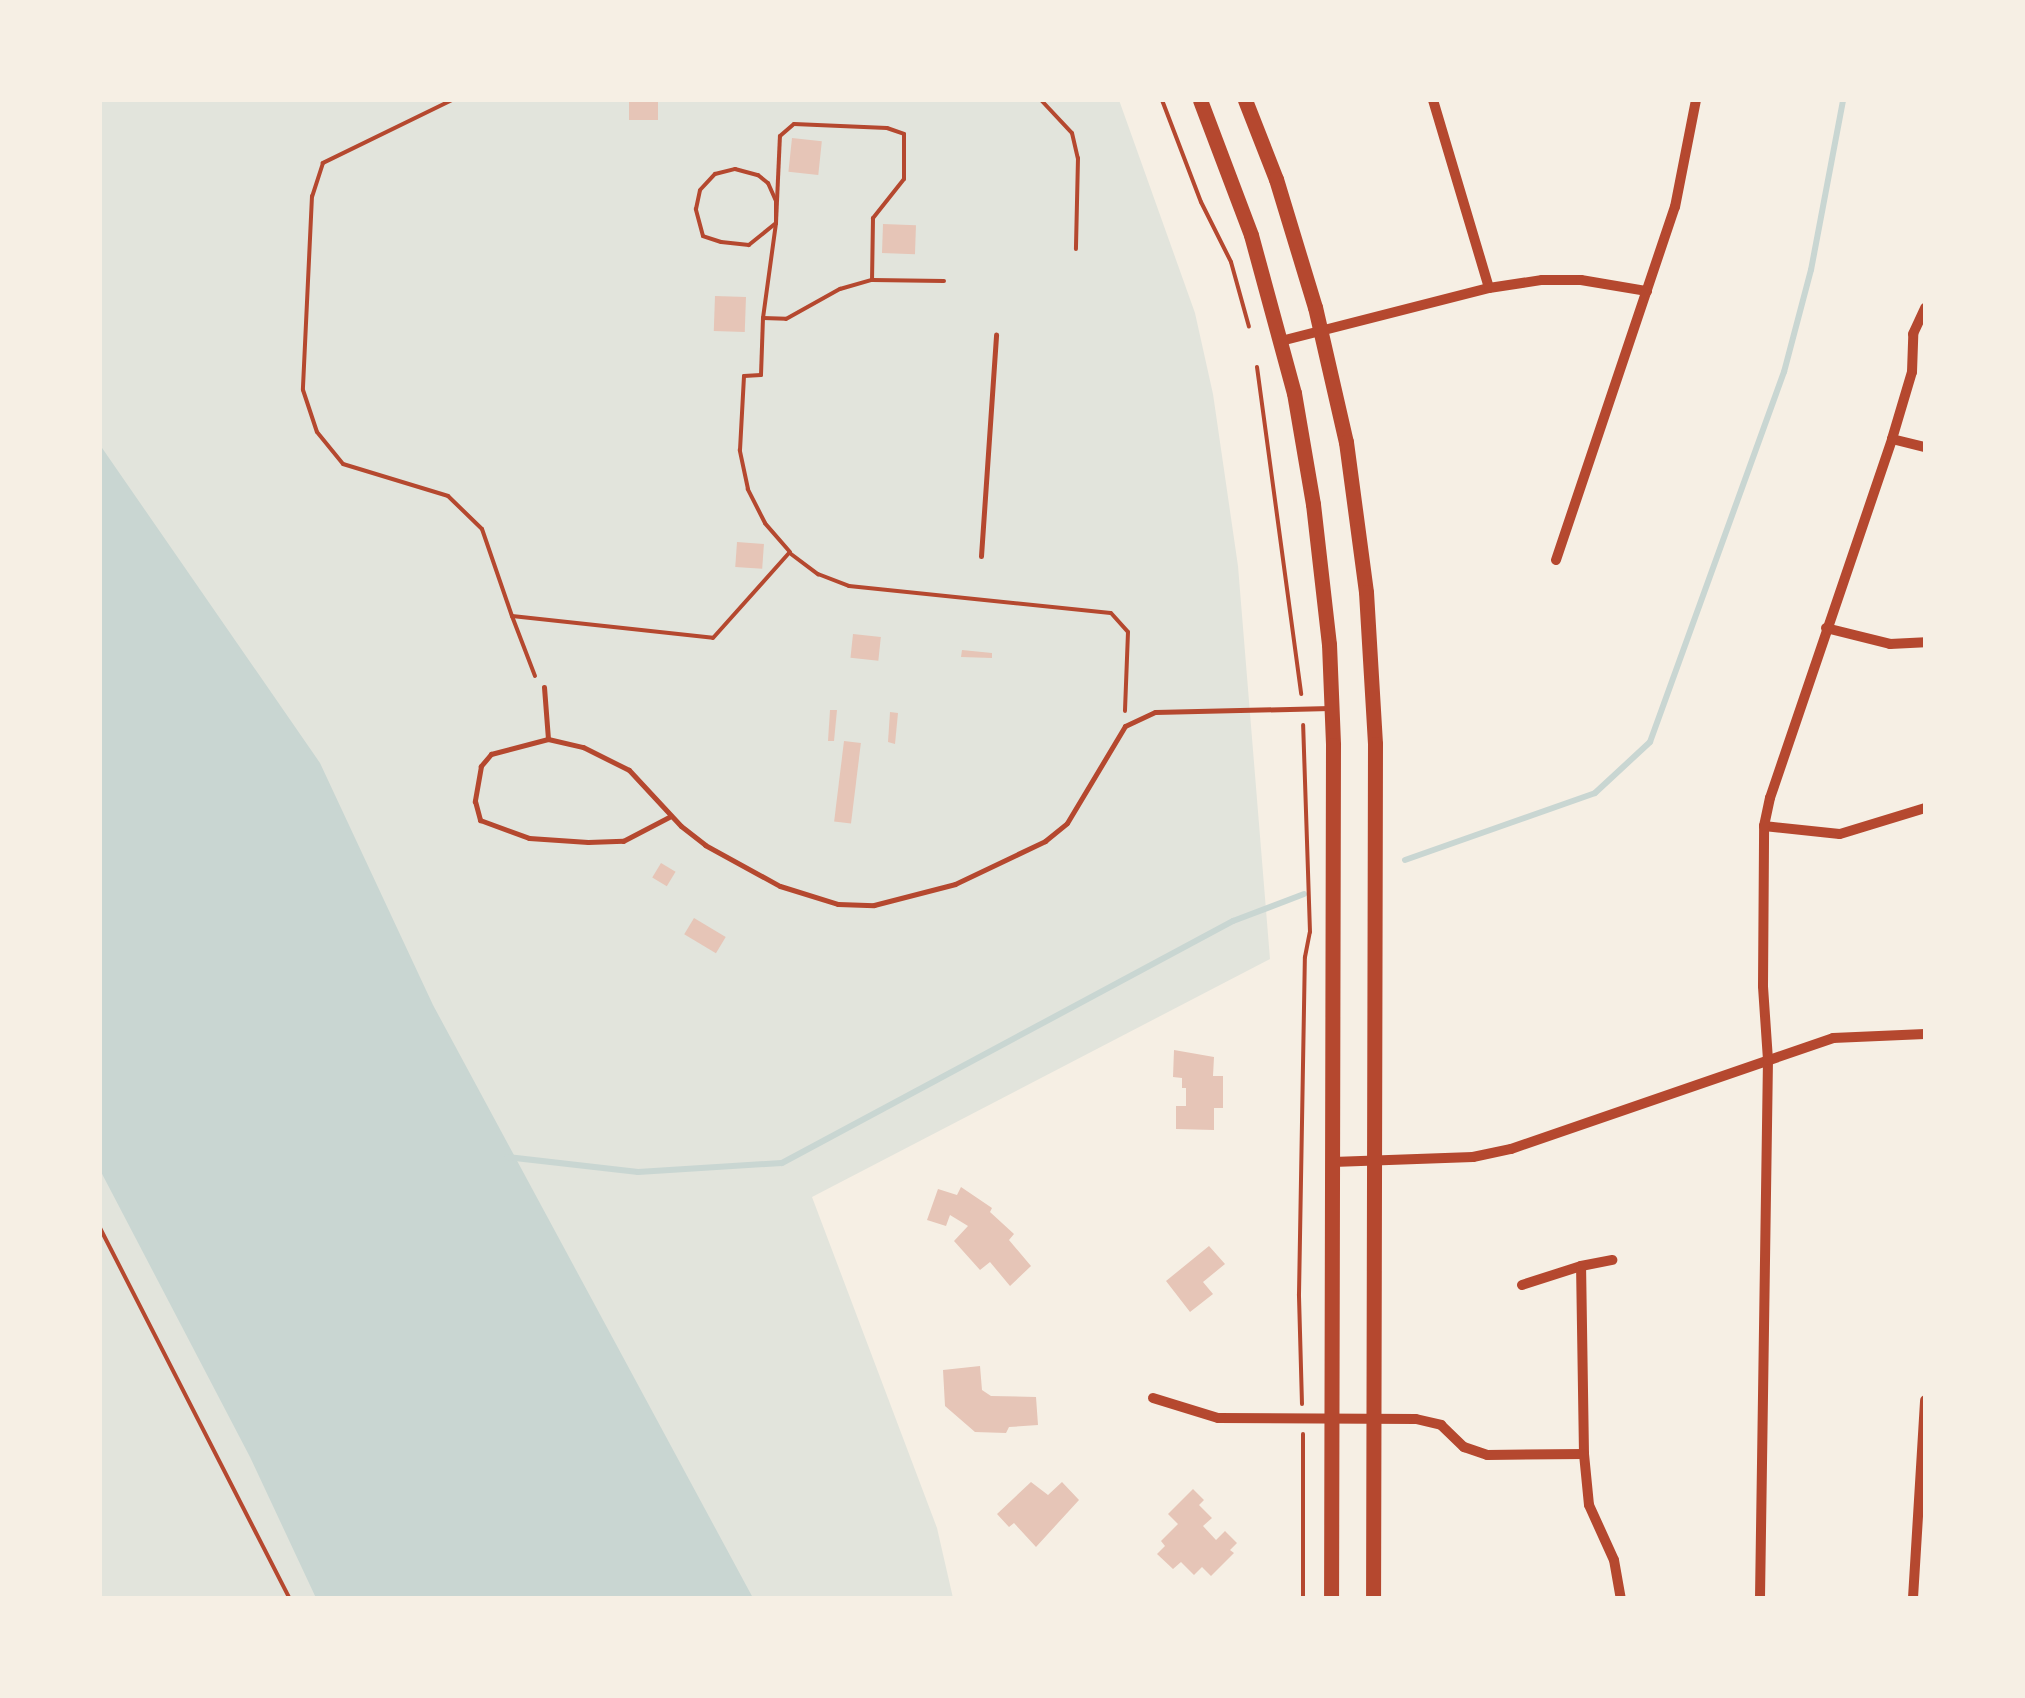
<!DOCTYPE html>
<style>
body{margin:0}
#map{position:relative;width:2025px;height:1698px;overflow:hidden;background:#f6efe4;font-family:Cabin,sans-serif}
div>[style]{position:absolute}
.green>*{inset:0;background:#e2e4dc}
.water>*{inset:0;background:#c9d6d2}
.stream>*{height:6px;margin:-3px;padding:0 3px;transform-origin:3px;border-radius:3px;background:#c9d6d2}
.building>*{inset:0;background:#e6c5b7;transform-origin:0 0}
.path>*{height:4px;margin:-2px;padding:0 2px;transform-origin:2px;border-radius:2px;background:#b5482f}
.service>*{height:5px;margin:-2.5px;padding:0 2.5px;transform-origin:2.5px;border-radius:2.5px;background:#b5482f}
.minor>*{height:10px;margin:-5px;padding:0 5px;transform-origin:5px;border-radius:5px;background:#b5482f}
.secondary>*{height:15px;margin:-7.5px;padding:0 7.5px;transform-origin:7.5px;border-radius:7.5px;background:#b5482f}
span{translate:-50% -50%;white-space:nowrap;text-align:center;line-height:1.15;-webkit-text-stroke:10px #f6efe4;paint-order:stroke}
.frame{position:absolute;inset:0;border:102px solid #f6efe4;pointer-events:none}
</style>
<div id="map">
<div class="green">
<i style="clip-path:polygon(100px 100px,1119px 100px,1195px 313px,1213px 394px,1238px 566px,1270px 959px,812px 1197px,937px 1528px,953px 1598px,100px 1598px)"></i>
</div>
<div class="water">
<i style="clip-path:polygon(100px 445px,320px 763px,433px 1005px,753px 1598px,316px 1598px,250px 1457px,100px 1170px)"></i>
</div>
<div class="stream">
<i style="left:1405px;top:860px;width:201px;rotate:-19.4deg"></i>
<i style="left:1595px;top:793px;width:75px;rotate:-42.8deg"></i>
<i style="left:1650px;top:742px;width:394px;rotate:-70.1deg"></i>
<i style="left:1784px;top:372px;width:106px;rotate:-75.2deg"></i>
<i style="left:1811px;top:270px;width:173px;rotate:-79.3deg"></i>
<i style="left:507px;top:1157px;width:132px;rotate:6.5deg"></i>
<i style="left:638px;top:1172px;width:144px;rotate:-3.6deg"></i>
<i style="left:782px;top:1163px;width:512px;rotate:-28.22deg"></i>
<i style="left:1233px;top:921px;width:76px;rotate:-20.8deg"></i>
</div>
<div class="building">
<i style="left:629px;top:100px;width:29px;height:20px"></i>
<i style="left:792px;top:138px;width:30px;height:34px;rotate:6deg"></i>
<i style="left:883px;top:224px;width:33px;height:29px;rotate:2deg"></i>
<i style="left:715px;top:296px;width:31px;height:35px;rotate:2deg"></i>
<i style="left:737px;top:542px;width:27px;height:25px;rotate:4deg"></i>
<i style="left:853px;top:634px;width:28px;height:24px;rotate:6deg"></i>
<i style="clip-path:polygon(962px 650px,992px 653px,992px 658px,961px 657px)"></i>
<i style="clip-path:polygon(830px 710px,837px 710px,834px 741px,828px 741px)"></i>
<i style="clip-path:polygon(890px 712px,898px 713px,895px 744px,888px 742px)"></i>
<i style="left:844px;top:741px;width:17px;height:81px;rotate:7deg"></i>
<i style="left:661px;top:863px;width:17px;height:17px;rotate:31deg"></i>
<i style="left:694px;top:918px;width:37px;height:19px;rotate:31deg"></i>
<i style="clip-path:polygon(1174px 1050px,1214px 1057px,1213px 1076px,1223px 1076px,1223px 1108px,1214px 1108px,1214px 1130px,1176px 1129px,1176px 1106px,1186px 1106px,1186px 1088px,1182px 1088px,1182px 1078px,1173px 1077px)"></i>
<i style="clip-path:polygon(961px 1187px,992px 1208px,990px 1212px,1014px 1234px,1009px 1240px,1031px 1266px,1010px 1286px,990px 1262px,980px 1270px,954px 1241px,968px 1226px,950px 1215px,946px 1226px,927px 1220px,938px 1189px,957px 1195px)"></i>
<i style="clip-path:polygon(1209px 1246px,1225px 1264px,1203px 1282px,1213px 1294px,1190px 1312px,1166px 1281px)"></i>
<i style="clip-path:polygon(980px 1366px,982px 1390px,991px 1396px,1036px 1397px,1038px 1425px,1009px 1427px,1006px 1433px,975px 1432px,945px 1406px,943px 1370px)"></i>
<i style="clip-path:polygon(1031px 1482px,1048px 1495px,1062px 1482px,1079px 1500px,1036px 1547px,1014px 1523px,1009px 1527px,997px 1514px)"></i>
<i style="clip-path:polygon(1193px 1489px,1204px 1500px,1199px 1505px,1212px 1518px,1203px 1526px,1216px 1540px,1225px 1531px,1237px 1543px,1230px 1550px,1234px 1553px,1211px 1576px,1202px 1567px,1194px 1575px,1181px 1562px,1173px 1569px,1157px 1554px,1165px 1546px,1161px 1541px,1178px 1524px,1168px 1514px)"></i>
</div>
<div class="path">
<i style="left:452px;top:100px;width:144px;rotate:154deg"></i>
<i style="left:323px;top:163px;width:35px;rotate:108deg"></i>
<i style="left:312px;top:196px;width:194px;rotate:92.7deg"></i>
<i style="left:303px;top:390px;width:44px;rotate:71.6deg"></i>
<i style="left:317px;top:432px;width:41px;rotate:50.9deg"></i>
<i style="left:343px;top:464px;width:110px;rotate:16.9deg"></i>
<i style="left:448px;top:496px;width:47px;rotate:44.1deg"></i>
<i style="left:482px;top:529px;width:92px;rotate:71deg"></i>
<i style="left:1041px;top:100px;width:45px;rotate:46.8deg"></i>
<i style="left:1072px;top:133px;width:26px;rotate:77deg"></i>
<i style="left:1078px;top:158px;width:91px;rotate:91.3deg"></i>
<i style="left:1162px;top:100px;width:109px;rotate:69.1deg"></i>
<i style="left:1201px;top:202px;width:67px;rotate:63.4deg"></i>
<i style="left:1231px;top:262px;width:67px;rotate:74.5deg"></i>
<i style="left:763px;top:318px;width:96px;rotate:-82.2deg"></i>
<i style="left:776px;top:223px;width:35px;rotate:141deg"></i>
<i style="left:749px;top:245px;width:28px;rotate:-174deg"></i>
<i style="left:721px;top:242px;width:19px;rotate:-162deg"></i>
<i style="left:703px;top:236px;width:28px;rotate:-105deg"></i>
<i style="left:696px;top:209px;width:19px;rotate:-78deg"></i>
<i style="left:700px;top:190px;width:22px;rotate:-47deg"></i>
<i style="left:715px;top:174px;width:21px;rotate:-14deg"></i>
<i style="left:735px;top:169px;width:24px;rotate:15deg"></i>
<i style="left:758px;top:175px;width:13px;rotate:39deg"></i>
<i style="left:768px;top:183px;width:20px;rotate:66deg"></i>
<i style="left:776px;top:201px;width:22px;rotate:90deg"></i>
<i style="left:776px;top:223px;width:87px;rotate:-87.4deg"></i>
<i style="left:780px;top:136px;width:18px;rotate:-41deg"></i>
<i style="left:794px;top:124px;width:93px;rotate:2.5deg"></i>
<i style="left:887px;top:128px;width:18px;rotate:19deg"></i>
<i style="left:904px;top:134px;width:45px;rotate:90deg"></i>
<i style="left:904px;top:179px;width:50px;rotate:128.5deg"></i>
<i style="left:873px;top:218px;width:62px;rotate:90.9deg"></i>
<i style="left:1257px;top:367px;width:330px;rotate:82.3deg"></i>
<i style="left:791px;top:554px;width:34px;rotate:37deg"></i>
<i style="left:818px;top:574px;width:33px;rotate:21deg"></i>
<i style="left:849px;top:586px;width:263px;rotate:5.9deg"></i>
<i style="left:1111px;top:613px;width:25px;rotate:48deg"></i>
<i style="left:1128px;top:632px;width:79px;rotate:92.2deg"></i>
<i style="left:535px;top:676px;width:64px;rotate:-111deg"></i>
<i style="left:512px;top:616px;width:202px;rotate:6.2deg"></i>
<i style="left:713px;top:638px;width:115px;rotate:-48.2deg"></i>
<i style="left:790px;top:552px;width:38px;rotate:-131deg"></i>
<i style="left:765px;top:523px;width:38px;rotate:-117deg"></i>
<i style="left:748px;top:489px;width:40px;rotate:-102deg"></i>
<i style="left:740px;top:450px;width:74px;rotate:-86.9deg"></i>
<i style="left:744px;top:376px;width:17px;rotate:-3deg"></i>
<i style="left:761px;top:375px;width:57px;rotate:-88deg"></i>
<i style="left:763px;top:318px;width:23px;rotate:2deg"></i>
<i style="left:786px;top:319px;width:62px;rotate:-29.1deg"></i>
<i style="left:840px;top:289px;width:33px;rotate:-16deg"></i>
<i style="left:872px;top:280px;width:72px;rotate:0.8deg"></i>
<i style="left:100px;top:1228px;width:415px;rotate:62.9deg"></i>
<i style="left:1302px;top:1404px;width:110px;rotate:-91.6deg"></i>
<i style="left:1299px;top:1294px;width:337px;rotate:-89deg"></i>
<i style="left:1305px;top:957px;width:25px;rotate:-79deg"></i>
<i style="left:1310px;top:932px;width:207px;rotate:-91.9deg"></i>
<i style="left:1303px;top:1434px;width:164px;rotate:90deg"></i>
</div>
<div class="service">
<i style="left:981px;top:556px;width:222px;rotate:-86.1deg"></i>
<i style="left:544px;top:687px;width:52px;rotate:85.6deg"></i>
<i style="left:548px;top:739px;width:36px;rotate:13deg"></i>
<i style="left:583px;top:747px;width:51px;rotate:26.6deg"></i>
<i style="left:629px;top:770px;width:76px;rotate:47.1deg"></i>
<i style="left:681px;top:826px;width:31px;rotate:38deg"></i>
<i style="left:705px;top:845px;width:85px;rotate:28.7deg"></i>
<i style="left:780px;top:886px;width:61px;rotate:17.2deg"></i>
<i style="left:838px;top:904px;width:36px;rotate:2deg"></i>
<i style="left:874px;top:905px;width:84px;rotate:-14.5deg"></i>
<i style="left:955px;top:884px;width:100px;rotate:-25.5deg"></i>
<i style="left:1045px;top:841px;width:28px;rotate:-39deg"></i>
<i style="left:1067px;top:823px;width:113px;rotate:-59.1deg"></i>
<i style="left:1125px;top:726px;width:33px;rotate:-25deg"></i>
<i style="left:1155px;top:712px;width:175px;rotate:-1.3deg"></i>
<i style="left:548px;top:739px;width:59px;rotate:165.3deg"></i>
<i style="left:491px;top:754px;width:16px;rotate:130deg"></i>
<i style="left:481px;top:766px;width:36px;rotate:100deg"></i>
<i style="left:475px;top:801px;width:20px;rotate:75deg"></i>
<i style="left:480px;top:820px;width:52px;rotate:20.2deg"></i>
<i style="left:529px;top:838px;width:59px;rotate:3.9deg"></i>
<i style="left:588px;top:842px;width:35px;rotate:-2deg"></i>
<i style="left:623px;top:841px;width:54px;rotate:-27.5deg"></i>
</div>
<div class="minor">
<i style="left:1433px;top:100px;width:196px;rotate:73.4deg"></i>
<i style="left:1281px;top:341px;width:215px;rotate:-14.3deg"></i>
<i style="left:1489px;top:288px;width:54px;rotate:-8.6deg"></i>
<i style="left:1542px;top:280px;width:39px"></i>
<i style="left:1581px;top:280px;width:67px;rotate:9.5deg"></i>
<i style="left:1892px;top:439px;width:34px;rotate:14deg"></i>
<i style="left:1556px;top:560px;width:373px;rotate:-71.4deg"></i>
<i style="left:1675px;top:207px;width:109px;rotate:-78.9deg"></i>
<i style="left:1826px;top:628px;width:66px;rotate:14deg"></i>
<i style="left:1890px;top:644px;width:35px;rotate:-3deg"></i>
<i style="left:1764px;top:826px;width:76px;rotate:6deg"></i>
<i style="left:1840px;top:834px;width:89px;rotate:-17deg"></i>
<i style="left:1333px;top:1162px;width:140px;rotate:-2deg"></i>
<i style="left:1473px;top:1157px;width:39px;rotate:-12deg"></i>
<i style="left:1511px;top:1149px;width:341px;rotate:-19deg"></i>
<i style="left:1833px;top:1038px;width:92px;rotate:-2.5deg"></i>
<i style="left:1522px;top:1285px;width:62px;rotate:-17.9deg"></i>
<i style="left:1153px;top:1398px;width:68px;rotate:17.1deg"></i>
<i style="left:1218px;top:1418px;width:198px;rotate:0.3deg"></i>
<i style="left:1416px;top:1419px;width:26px;rotate:13deg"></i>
<i style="left:1441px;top:1425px;width:32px;rotate:44deg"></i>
<i style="left:1464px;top:1447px;width:24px;rotate:19deg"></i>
<i style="left:1487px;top:1455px;width:97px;rotate:-0.6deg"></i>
<i style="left:1584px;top:1454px;width:188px;rotate:-90.9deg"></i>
<i style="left:1581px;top:1266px;width:32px;rotate:-11deg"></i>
<i style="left:1584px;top:1454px;width:51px;rotate:84.4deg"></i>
<i style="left:1589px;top:1505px;width:60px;rotate:65.6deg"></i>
<i style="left:1614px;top:1560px;width:39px;rotate:80deg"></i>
<i style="left:1760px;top:1598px;width:538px;rotate:-89.15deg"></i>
<i style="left:1768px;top:1060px;width:74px;rotate:-93.9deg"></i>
<i style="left:1763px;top:986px;width:160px;rotate:-89.6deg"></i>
<i style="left:1764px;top:826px;width:29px;rotate:-78deg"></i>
<i style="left:1770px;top:798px;width:379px;rotate:-71.2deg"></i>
<i style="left:1892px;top:439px;width:70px;rotate:-73.4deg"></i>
<i style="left:1912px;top:372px;width:38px;rotate:-88deg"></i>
<i style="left:1913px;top:334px;width:29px;rotate:-65deg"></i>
<i style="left:1913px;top:1598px;width:198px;rotate:-86.5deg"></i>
</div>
<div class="secondary">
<i style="left:1200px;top:100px;width:144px;rotate:69.3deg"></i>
<i style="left:1251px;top:235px;width:164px;rotate:74.8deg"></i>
<i style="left:1294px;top:393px;width:113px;rotate:80.3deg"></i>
<i style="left:1313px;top:504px;width:141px;rotate:83.5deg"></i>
<i style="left:1329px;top:644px;width:101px;rotate:87.7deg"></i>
<i style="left:1333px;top:745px;width:853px;rotate:90.13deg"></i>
<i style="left:1245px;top:100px;width:85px;rotate:68.6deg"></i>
<i style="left:1276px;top:179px;width:134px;rotate:73.1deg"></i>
<i style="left:1315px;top:307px;width:139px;rotate:77.1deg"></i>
<i style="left:1346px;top:442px;width:151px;rotate:82.4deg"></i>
<i style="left:1366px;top:592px;width:152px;rotate:86.6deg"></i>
<i style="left:1375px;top:744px;width:854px;rotate:90.13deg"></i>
</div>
<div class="frame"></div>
</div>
